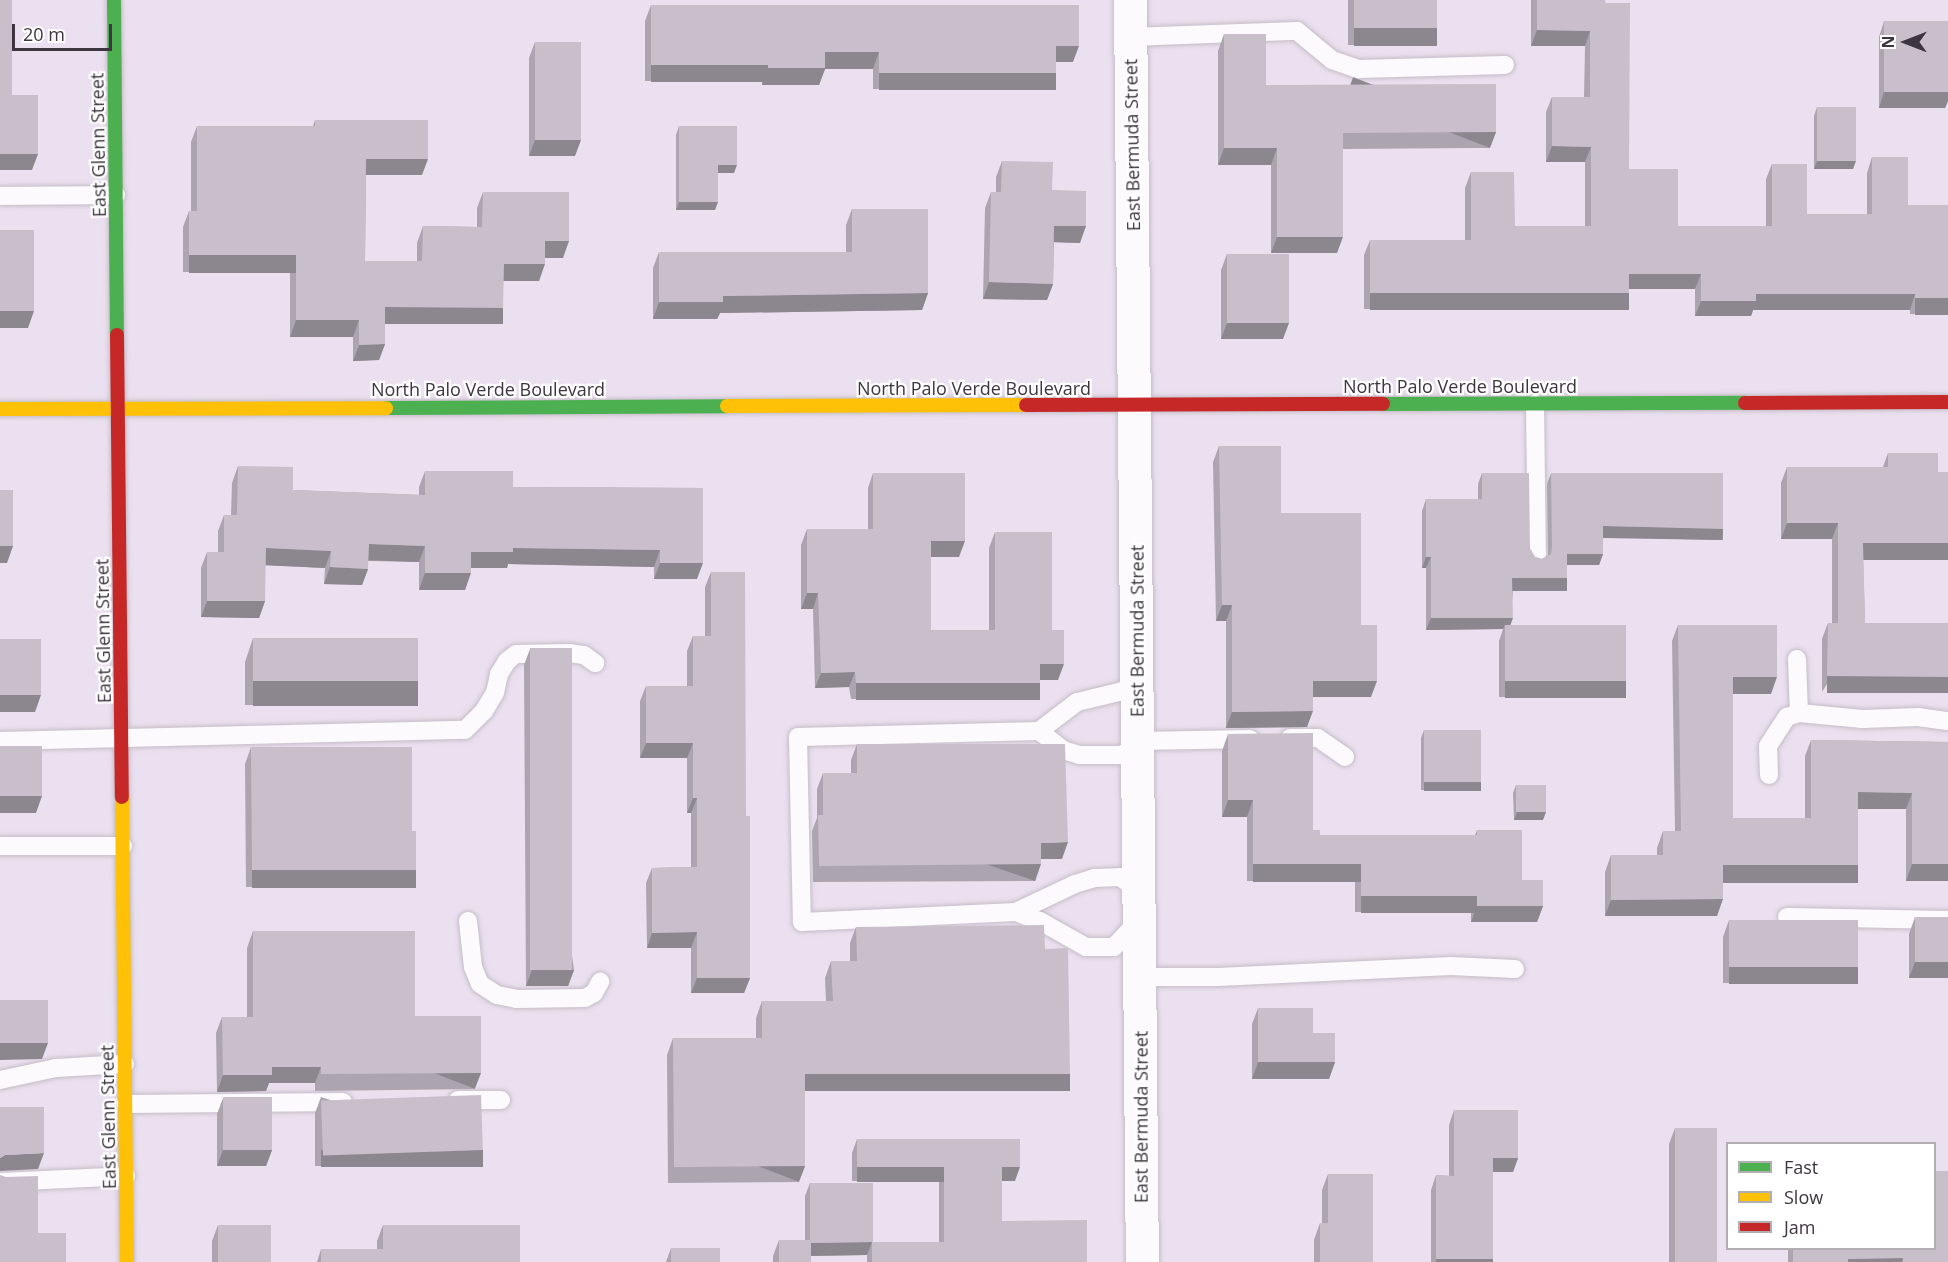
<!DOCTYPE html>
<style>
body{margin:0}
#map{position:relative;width:1948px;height:1262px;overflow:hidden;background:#ebe0ef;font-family:"Open Sans",sans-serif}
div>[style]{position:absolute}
.roads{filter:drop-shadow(0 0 2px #c5bdc8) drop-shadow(0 0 2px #c5bdc8)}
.lane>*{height:18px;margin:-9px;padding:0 9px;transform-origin:9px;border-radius:9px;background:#fcfafd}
.street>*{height:33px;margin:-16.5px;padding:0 16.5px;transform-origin:16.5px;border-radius:16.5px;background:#fcfafd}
.fast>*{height:14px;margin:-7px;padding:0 7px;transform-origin:7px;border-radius:7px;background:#4caf50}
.slow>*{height:14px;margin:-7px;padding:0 7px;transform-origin:7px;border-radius:7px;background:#ffc107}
.jam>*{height:14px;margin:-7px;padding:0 7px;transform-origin:7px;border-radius:7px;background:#c62828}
.wall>*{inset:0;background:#aca4af;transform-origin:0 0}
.shaded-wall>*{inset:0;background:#8c868e;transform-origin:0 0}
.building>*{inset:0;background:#c8bfcb;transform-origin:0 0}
span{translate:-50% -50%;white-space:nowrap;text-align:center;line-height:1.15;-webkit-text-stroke:4.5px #fff;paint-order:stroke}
.street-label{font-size:18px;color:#3d353f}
.legend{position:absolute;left:1726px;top:1142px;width:210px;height:108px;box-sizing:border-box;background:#fff;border:2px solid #b1aeb2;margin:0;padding:8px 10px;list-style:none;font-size:18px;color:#3d353f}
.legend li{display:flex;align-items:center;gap:12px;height:30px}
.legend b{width:30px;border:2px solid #b1aeb2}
.north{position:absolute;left:1876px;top:12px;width:60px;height:60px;-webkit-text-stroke:4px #fff;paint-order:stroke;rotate:270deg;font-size:16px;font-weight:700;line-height:24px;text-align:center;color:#3d353f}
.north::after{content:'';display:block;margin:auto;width:21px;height:27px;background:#3d353f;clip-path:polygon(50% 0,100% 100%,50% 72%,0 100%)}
.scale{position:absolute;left:12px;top:24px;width:100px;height:27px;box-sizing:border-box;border:3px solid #3d353f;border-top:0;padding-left:8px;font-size:18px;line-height:21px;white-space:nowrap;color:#3d353f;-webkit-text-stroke:4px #fff;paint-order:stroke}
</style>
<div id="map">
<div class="roads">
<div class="lane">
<i style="left:1130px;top:37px;width:167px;rotate:-2.1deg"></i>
<i style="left:1297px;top:31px;width:45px;rotate:39.6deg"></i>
<i style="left:1332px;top:60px;width:28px;rotate:19deg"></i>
<i style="left:1358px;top:69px;width:147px;rotate:-1.6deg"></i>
<i style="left:0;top:196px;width:116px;rotate:-0.5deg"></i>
<i style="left:1535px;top:404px;width:155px;rotate:89.3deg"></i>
<i style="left:1797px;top:659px;width:54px;rotate:87.9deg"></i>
<i style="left:1138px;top:695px;width:16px;rotate:-165deg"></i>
<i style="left:1123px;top:691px;width:47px;rotate:166.6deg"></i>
<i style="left:1077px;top:702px;width:48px;rotate:142.7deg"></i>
<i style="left:1039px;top:731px;width:241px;rotate:178.6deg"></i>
<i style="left:798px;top:737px;width:185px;rotate:88.8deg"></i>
<i style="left:802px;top:922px;width:214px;rotate:-2.7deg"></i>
<i style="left:1016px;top:912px;width:26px;rotate:21deg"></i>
<i style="left:1040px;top:921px;width:53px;rotate:29.5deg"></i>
<i style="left:1086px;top:947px;width:28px"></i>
<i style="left:1114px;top:947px;width:35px;rotate:-47deg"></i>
<i style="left:1039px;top:731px;width:31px;rotate:38deg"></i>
<i style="left:1063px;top:750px;width:17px;rotate:17deg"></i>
<i style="left:1079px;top:755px;width:42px"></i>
<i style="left:1121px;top:755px;width:19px;rotate:-25deg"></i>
<i style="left:1290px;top:738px;width:28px"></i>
<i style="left:1318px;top:738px;width:33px;rotate:35deg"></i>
<i style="left:0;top:741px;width:465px;rotate:-1.4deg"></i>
<i style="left:465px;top:730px;width:27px;rotate:-45deg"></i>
<i style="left:484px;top:711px;width:21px;rotate:-59deg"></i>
<i style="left:495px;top:693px;width:19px;rotate:-78deg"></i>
<i style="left:499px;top:674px;width:15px;rotate:-58deg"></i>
<i style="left:507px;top:661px;width:11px;rotate:-38deg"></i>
<i style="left:516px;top:654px;width:53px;rotate:-1.1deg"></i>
<i style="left:569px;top:653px;width:15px;rotate:8deg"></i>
<i style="left:584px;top:655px;width:14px;rotate:36deg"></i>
<i style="left:1138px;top:741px;width:112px;rotate:-1deg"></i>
<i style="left:1769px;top:775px;width:29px;rotate:-92deg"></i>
<i style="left:1768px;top:746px;width:35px;rotate:-57deg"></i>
<i style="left:1787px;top:717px;width:13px;rotate:-18deg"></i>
<i style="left:1799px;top:713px;width:64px;rotate:5.4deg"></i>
<i style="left:1863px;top:719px;width:55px;rotate:-2.1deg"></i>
<i style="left:1918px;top:717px;width:30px;rotate:8deg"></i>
<i style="left:0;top:846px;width:123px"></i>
<i style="left:1016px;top:912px;width:65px;rotate:-25.4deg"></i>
<i style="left:1075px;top:884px;width:21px;rotate:-17deg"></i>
<i style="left:1095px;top:878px;width:25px;rotate:-2deg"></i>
<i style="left:1120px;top:877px;width:24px;rotate:36deg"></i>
<i style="left:1787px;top:917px;width:161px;rotate:1.1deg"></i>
<i style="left:468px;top:921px;width:46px;rotate:83.8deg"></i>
<i style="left:473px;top:967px;width:18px;rotate:68deg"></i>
<i style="left:480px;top:984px;width:20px;rotate:33deg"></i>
<i style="left:497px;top:995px;width:20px;rotate:11deg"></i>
<i style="left:517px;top:999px;width:68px;rotate:-0.8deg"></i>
<i style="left:585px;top:998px;width:10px;rotate:-29deg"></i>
<i style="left:594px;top:993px;width:13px;rotate:-61deg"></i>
<i style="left:1140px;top:977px;width:78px"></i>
<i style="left:1218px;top:977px;width:233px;rotate:-2.7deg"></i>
<i style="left:1451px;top:966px;width:64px;rotate:2.7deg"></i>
<i style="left:0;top:1080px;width:57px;rotate:-12.1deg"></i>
<i style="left:56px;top:1068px;width:69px;rotate:-3.3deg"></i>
<i style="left:458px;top:1100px;width:43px"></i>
<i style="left:126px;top:1104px;width:217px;rotate:-0.5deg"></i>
<i style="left:0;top:1182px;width:126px;rotate:-2.7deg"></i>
</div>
<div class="street">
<i style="left:1130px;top:0;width:1262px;rotate:89.46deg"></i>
</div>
<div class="fast">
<i style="left:114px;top:0;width:335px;rotate:89.5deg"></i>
<i style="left:1383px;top:404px;width:362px;rotate:-0.2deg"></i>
<i style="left:386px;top:408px;width:341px;rotate:-0.3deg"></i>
</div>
<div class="slow">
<i style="left:727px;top:406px;width:299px;rotate:-0.2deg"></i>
<i style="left:0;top:409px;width:386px;rotate:-0.1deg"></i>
<i style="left:122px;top:797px;width:465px;rotate:89.4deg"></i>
</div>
<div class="jam">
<i style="left:117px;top:335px;width:462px;rotate:89.4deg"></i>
<i style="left:1745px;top:403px;width:203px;rotate:-0.3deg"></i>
<i style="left:1026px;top:405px;width:357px;rotate:-0.2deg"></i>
</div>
</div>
<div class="wall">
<i style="left:1348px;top:0;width:89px;height:45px"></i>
<i style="clip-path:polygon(1531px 0,1605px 0,1629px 169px,1678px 226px,1766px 226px,1766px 179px,1772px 164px,1807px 214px,1867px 214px,1867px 173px,1872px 157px,1908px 205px,1948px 314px,1910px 314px,1910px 310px,1753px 310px,1751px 316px,1695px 316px,1695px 289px,1629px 289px,1623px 309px,1364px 309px,1364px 255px,1370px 240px,1465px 240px,1465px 188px,1471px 172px,1515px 226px,1585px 226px,1585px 162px,1546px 162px,1546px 112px,1552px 97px,1584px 97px,1585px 46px,1531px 46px)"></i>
<i style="clip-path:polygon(651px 5px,1073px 62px,1056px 62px,1050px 89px,873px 89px,873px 69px,825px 69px,819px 85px,762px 85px,762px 81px,645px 81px,645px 21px)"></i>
<i style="clip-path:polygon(1884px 21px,1948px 21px,1948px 101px,1945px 108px,1879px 108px,1879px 37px)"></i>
<i style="clip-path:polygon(1224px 34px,1266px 85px,1496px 132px,1490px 148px,1343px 149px,1337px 253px,1271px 253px,1271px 165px,1218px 165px,1218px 51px)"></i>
<i style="clip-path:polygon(535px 42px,575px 156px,529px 156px,529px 58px)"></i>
<i style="clip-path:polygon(1817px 107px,1853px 169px,1814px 169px,1814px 116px)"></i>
<i style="clip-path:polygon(315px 120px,422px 175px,366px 175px,365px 261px,417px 261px,417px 243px,423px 226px,477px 227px,477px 208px,483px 192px,563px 258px,545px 258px,539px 281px,503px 281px,497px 324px,385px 323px,385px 344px,379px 360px,353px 361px,353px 337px,290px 337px,290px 272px,183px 272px,183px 227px,189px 211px,191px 211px,191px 142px,197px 126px,313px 126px)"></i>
<i style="clip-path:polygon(679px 126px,734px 173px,718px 173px,715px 210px,676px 210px,676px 135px)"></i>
<i style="clip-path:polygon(1002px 161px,1080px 243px,1054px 242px,1053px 284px,1047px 300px,983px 299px,985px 208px,991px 192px,996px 192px,996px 177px)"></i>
<i style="clip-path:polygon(852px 209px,928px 293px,922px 310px,720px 313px,717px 319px,653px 319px,653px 268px,659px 252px,846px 252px,846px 225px)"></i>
<i style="clip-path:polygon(1227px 254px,1283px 339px,1221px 339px,1221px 270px)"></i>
<i style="clip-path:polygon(1219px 446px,1281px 513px,1361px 625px,1371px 697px,1313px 697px,1307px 727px,1226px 728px,1226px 621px,1216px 621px,1213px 462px)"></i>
<i style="clip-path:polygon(1888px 453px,1938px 472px,1948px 559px,1863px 559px,1865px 623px,1822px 692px,1822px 639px,1828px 623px,1832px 623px,1832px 539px,1781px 539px,1781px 483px,1787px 467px,1883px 467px)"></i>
<i style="clip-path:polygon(238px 466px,293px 490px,419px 495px,419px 487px,425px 471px,513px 487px,703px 488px,697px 579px,654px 579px,654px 567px,508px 564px,507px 568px,471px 568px,465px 590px,419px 590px,419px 562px,368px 561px,368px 569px,362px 585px,324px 584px,325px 568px,265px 565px,265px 601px,259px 618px,201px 617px,201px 568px,207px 552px,218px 552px,218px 531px,224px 515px,231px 515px,232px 483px)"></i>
<i style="clip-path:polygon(873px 473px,959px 557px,931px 557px,931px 630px,989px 630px,989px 548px,995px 532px,1052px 630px,1058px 680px,1040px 680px,1034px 699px,851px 699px,849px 687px,815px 688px,813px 609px,801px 609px,801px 545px,807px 529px,868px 529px,868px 488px)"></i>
<i style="clip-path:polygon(1482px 473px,1535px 557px,1542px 559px,1548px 555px,1547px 484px,1551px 473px,1723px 529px,1719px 540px,1603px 537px,1603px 554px,1599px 565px,1567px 565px,1567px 578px,1563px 590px,1513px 590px,1510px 625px,1620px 697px,1499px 697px,1499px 641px,1503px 629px,1426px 630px,1426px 568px,1422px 568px,1422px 511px,1426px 499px,1478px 499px,1478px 484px)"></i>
<i style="clip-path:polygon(711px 572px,746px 816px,750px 978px,744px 993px,691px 993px,691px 948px,647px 948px,646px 883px,652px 868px,691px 867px,691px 813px,687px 813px,687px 758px,640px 758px,640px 701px,646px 686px,687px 686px,687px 651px,693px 636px,705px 636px,705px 587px)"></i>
<i style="clip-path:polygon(1678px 625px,1771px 694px,1733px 694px,1733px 818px,1805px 818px,1805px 756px,1811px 740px,1948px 742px,1948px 881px,1906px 881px,1906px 809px,1858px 809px,1858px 865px,1852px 882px,1723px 882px,1717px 916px,1605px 916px,1605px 872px,1611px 855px,1657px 855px,1657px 848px,1663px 831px,1675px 831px,1672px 641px)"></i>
<i style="clip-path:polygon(253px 638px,418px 681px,409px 705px,245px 705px,245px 662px)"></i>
<i style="clip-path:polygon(530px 649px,574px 970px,568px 986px,526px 986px,524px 665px)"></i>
<i style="clip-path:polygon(1424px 730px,1481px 782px,1478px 790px,1421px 790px,1421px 738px)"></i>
<i style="clip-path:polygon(1228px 734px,1313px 830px,1320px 835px,1475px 835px,1477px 830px,1543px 906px,1537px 922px,1471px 922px,1471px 912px,1355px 912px,1355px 881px,1247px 881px,1247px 817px,1222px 817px,1222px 751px)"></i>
<i style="clip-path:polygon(857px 744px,1062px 859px,1041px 859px,1035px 881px,813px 882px,812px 831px,817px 818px,817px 789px,823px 773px,851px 773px,851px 760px)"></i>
<i style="clip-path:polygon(251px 747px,412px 831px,416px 870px,410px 887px,246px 887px,245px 764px)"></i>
<i style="clip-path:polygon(1516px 785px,1543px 820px,1514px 820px,1513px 793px)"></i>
<i style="clip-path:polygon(1915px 917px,1948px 978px,1909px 978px,1909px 934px)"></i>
<i style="clip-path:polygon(1729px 920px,1858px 967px,1852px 983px,1723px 983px,1723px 937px)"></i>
<i style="clip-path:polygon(856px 927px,1045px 949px,1070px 1074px,1064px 1090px,805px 1090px,805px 1166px,799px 1182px,668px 1183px,667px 1055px,673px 1038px,756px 1038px,756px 1018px,762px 1001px,826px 1001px,825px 978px,831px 961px,850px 961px,850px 943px)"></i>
<i style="clip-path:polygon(253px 931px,415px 1016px,475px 1089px,315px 1091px,315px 1083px,269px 1083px,266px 1091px,217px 1092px,216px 1033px,222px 1017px,247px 1017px,247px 948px)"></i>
<i style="clip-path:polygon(1258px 1008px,1313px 1033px,1335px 1062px,1329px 1079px,1252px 1079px,1252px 1024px)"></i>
<i style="clip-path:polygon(321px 1097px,483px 1150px,477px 1166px,315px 1166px,315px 1113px)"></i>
<i style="clip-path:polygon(223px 1098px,272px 1150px,266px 1166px,217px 1166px,217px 1114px)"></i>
<i style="clip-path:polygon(1454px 1110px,1518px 1158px,1513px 1172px,1493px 1172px,1493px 1259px,1492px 1262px,1431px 1262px,1431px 1190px,1436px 1175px,1449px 1176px,1449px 1125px)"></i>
<i style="clip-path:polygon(1675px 1128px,1717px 1262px,1669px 1262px,1669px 1144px)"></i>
<i style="clip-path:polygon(857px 1139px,1015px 1181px,1002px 1181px,1002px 1221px,1087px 1262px,867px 1262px,867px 1255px,811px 1256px,811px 1262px,773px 1262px,773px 1256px,779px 1240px,805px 1240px,805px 1196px,810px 1183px,873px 1242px,939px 1242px,939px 1181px,852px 1181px,852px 1153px)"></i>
<i style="clip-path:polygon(1328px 1174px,1373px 1262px,1314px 1262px,1314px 1240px,1320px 1223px,1322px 1223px,1322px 1190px)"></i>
<i style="clip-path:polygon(218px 1225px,271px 1262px,212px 1262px,212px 1241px)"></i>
<i style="clip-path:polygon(383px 1225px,520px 1262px,317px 1262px,321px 1249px,377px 1249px,377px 1241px)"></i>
<i style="clip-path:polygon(671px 1248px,720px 1262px,666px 1262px)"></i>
<i style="left:1788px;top:1248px;width:147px;height:14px"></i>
</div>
<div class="shaded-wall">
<i style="left:1354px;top:28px;width:83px;height:18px"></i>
<i style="clip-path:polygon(1537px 30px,1590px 31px,1585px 46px,1531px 46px)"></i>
<i style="clip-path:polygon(1056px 46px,1079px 46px,1073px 62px,1050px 62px)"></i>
<i style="clip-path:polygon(825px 52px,879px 52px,873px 69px,825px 69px,819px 85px,762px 85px,768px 68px)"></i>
<i style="left:651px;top:65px;width:117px;height:17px"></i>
<i style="left:879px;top:73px;width:177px;height:17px"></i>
<i style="clip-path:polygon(1884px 92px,1948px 92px,1948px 101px,1945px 108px,1879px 108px)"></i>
<i style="left:1496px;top:132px;width:17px;height:153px;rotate:111deg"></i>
<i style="clip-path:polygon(535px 140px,581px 140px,575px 156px,529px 156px)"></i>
<i style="clip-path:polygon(1552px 146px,1591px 147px,1585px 162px,1546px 162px)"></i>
<i style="clip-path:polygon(1224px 148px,1277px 148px,1271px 165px,1218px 165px)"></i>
<i style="clip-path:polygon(0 154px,38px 154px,32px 170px,0 170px)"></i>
<i style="clip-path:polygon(366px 159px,428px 159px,422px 175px,360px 175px)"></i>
<i style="clip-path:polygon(1817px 161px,1856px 161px,1853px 169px,1814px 169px)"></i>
<i style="clip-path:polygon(718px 165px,737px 165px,734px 173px,715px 173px)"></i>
<i style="clip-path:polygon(679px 202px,718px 202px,715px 210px,676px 210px)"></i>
<i style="clip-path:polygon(1054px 226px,1086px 226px,1080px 243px,1048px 242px)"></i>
<i style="clip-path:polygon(1277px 237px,1343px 237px,1337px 253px,1271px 253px)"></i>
<i style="clip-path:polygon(545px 241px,569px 241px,563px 258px,539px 258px)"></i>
<i style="left:189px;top:255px;width:107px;height:18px"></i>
<i style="clip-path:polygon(504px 264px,545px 264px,539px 281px,498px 281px)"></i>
<i style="clip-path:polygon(1629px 274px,1701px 274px,1695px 289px,1623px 289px)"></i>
<i style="clip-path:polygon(989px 282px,1053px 284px,1047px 300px,983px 299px)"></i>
<i style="clip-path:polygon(928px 293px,922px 310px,720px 313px,717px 319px,653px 319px,659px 302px,723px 296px)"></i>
<i style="left:1370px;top:293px;width:259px;height:17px"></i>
<i style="clip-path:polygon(1756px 294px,1915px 294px,1910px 310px,1753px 310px,1751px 316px,1695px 316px,1701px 301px)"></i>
<i style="left:1915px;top:298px;width:33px;height:17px"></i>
<i style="left:385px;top:307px;width:118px;height:17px"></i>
<i style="clip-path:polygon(0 311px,34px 311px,28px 328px,0 328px)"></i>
<i style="clip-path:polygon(296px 320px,359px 320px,353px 337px,290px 337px)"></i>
<i style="clip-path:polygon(1227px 323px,1289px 323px,1283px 339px,1221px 339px)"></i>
<i style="clip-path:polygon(385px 344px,379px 360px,353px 361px,359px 345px)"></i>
<i style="clip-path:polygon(1787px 523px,1838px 523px,1832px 539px,1781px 539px)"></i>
<i style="left:1603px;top:526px;width:120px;height:12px;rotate:1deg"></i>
<i style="clip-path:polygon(931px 541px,965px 541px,959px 557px,925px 557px)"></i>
<i style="left:1863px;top:543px;width:85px;height:17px"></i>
<i style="clip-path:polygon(369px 544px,425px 546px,419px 562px,363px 560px)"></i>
<i style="clip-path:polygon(0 546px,13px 546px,7px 563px,0 563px)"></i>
<i style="clip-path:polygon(266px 548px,331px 551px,325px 568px,260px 565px)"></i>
<i style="clip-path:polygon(513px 548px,660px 550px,654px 567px,508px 564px,507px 568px,465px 568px,471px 552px)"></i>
<i style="clip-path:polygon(1567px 554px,1603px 554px,1599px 565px,1563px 565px)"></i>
<i style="clip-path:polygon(1426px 557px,1431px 557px,1426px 568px,1422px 568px)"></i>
<i style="clip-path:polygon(660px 563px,703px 563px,697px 579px,654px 579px)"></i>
<i style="clip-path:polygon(330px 567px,368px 569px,362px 585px,324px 584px)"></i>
<i style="clip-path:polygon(425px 573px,471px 573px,465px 590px,419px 590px)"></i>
<i style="left:1512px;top:578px;width:55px;height:13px"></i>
<i style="clip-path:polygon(807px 593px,818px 593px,813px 609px,801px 609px)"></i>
<i style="clip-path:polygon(207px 601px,265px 601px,259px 618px,201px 617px)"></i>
<i style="clip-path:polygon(1222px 605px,1232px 605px,1226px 621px,1216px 621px)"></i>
<i style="clip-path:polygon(1431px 618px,1513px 618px,1509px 629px,1505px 625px,1503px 629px,1426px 630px)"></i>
<i style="clip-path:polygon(1040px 664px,1064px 664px,1058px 680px,1034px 680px)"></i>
<i style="clip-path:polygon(855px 672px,849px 687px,815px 688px,821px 673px)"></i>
<i style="left:1827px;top:676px;width:121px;height:17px"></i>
<i style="clip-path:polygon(1733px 677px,1777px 677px,1771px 694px,1727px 694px)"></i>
<i style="left:253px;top:681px;width:165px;height:25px"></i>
<i style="clip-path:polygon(1313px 681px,1377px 681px,1371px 697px,1307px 697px)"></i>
<i style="left:1505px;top:681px;width:121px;height:17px"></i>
<i style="left:856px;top:683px;width:184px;height:17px"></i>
<i style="clip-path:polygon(0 695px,41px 695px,35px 712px,0 712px)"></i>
<i style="clip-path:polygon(1313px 711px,1307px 727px,1226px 728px,1232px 712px)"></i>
<i style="clip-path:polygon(646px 743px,693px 743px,687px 758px,640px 758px)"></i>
<i style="left:1424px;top:782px;width:57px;height:9px"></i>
<i style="clip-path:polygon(1858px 792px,1912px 793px,1906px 809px,1852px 809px)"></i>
<i style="clip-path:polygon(0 796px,42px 796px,36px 813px,0 813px)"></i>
<i style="clip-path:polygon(693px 798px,697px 798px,691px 813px,687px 813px)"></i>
<i style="clip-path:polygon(1228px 800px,1253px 800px,1247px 817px,1222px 817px)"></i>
<i style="clip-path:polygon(1517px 812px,1546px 812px,1543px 820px,1514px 820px)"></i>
<i style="clip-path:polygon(1068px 842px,1062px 859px,1035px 859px,1041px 843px)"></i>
<i style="left:1041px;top:864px;width:18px;height:222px;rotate:109deg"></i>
<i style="left:1253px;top:864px;width:108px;height:18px"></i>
<i style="clip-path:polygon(1912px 864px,1948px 864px,1948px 881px,1906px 881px)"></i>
<i style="left:1723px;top:865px;width:135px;height:18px"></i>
<i style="left:252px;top:870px;width:164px;height:18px"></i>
<i style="left:1361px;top:896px;width:116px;height:17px"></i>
<i style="clip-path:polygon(1723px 899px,1717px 916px,1605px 916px,1611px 900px)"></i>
<i style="clip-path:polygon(1477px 906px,1543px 906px,1537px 922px,1471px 922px)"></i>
<i style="clip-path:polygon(697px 932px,691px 948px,647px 948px,652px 933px)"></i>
<i style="clip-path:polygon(1915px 962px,1948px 962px,1948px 978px,1909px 978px)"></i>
<i style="left:1729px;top:967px;width:129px;height:17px"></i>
<i style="clip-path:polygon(532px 970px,574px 970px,568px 986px,526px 986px)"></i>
<i style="clip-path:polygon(697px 978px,750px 978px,744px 993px,691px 993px)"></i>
<i style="clip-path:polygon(0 1043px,48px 1043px,42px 1059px,0 1060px)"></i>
<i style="clip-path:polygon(1258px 1062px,1335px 1062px,1329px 1079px,1252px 1079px)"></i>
<i style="clip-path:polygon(272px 1067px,321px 1067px,315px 1083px,269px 1083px,266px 1091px,217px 1092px,223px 1075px)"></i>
<i style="left:481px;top:1073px;width:17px;height:160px;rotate:111deg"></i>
<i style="left:805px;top:1074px;width:265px;height:17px"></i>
<i style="clip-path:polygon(223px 1150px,272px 1150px,266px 1166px,217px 1166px)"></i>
<i style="left:321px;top:1150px;width:162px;height:17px"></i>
<i style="clip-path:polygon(44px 1153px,38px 1169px,0 1171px,0 1158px,5px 1155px)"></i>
<i style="clip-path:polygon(1493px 1158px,1518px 1158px,1513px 1172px,1488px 1172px)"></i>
<i style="left:805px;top:1166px;width:17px;height:131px;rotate:111deg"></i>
<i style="left:857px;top:1167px;width:87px;height:15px"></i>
<i style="clip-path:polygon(1002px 1167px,1020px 1167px,1015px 1181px,997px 1181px)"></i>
<i style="clip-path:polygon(872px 1242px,867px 1255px,805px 1256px,810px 1243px)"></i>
<i style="clip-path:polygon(1903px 1258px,1902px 1262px,1847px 1262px,1848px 1259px)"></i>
<i style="left:1436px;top:1259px;width:57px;height:3px"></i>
</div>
<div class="building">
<i style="clip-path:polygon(0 0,12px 0,12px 95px,38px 95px,38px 154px,0 154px)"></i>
<i style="left:1354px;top:0;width:83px;height:28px"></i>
<i style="clip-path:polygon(1537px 0,1605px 0,1605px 3px,1630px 3px,1629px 169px,1678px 169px,1678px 226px,1772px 226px,1772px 164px,1807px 164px,1807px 214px,1872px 214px,1872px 157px,1908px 157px,1908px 205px,1948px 205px,1948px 298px,1915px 298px,1915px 294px,1756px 294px,1756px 301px,1701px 301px,1701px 274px,1629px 274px,1629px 293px,1370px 293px,1370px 240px,1471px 240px,1471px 172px,1514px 172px,1515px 226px,1591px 226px,1591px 147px,1552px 146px,1552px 97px,1590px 97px,1590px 31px,1537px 30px)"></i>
<i style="clip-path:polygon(651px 5px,1079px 5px,1079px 46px,1056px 46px,1056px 73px,879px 73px,879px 52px,825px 52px,825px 68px,768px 68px,768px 65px,651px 65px)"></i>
<i style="left:1884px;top:21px;width:64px;height:71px"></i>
<i style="clip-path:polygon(1224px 34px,1266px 34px,1266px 85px,1496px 84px,1496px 132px,1343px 133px,1343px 237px,1277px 237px,1277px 148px,1224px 148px)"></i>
<i style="left:535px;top:42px;width:46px;height:98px"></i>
<i style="left:1817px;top:107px;width:39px;height:54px"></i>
<i style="clip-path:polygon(315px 120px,428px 120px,428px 159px,366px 159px,365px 261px,422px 261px,423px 226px,482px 227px,483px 192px,569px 192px,569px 241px,545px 241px,545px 264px,504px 264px,503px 308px,385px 307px,385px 344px,359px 345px,359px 320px,296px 320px,296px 255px,189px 255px,189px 211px,197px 211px,197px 126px,315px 126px)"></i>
<i style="clip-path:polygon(679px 126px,737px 126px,737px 165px,718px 165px,718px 202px,679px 202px)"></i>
<i style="clip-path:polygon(1002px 161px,1053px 162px,1052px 190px,1086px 191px,1086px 226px,1054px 226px,1053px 284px,989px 282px,991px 192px,1001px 192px)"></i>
<i style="clip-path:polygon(852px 209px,928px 209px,928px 293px,723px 296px,723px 302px,659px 302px,659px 252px,852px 252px)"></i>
<i style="left:0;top:230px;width:34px;height:81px"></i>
<i style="left:1227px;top:254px;width:62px;height:69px"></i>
<i style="clip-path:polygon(1219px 446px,1281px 446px,1281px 513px,1361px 513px,1361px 625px,1377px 625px,1377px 681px,1313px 681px,1313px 711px,1232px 712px,1232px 605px,1222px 605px)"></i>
<i style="clip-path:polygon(1888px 453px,1938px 453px,1938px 472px,1948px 472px,1948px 543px,1863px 543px,1865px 623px,1948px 623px,1948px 677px,1827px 676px,1828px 623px,1838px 623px,1838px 523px,1787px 523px,1787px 467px,1888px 467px)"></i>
<i style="clip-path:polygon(238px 466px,293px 467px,293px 490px,425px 495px,425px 471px,513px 471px,513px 487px,703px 488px,703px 563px,660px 563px,660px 550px,513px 548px,513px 552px,471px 552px,471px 573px,425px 573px,425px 546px,369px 544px,368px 569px,330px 567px,331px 551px,266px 548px,265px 601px,207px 601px,207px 552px,224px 552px,224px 515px,237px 515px)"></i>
<i style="clip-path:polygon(873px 473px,965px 473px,965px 541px,931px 541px,931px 630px,995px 630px,995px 532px,1052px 532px,1052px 630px,1064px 630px,1064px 664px,1040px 664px,1040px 683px,856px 683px,855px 672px,821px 673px,818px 593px,807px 593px,807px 529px,873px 529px)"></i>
<i style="clip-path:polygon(1482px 473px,1529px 473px,1530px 548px,1535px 557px,1542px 559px,1551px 554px,1552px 547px,1551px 473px,1723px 473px,1723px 529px,1603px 526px,1603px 554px,1567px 554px,1567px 578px,1512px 578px,1513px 618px,1431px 618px,1431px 557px,1426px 557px,1426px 499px,1482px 499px)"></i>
<i style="left:13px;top:490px;width:56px;height:13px;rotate:90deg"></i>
<i style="clip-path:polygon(711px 572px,745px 572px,746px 816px,750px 816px,750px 978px,697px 978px,697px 932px,652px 933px,652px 868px,697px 867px,697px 798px,693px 798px,693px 743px,646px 743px,646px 686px,693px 686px,693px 636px,711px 636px)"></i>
<i style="left:1505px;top:625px;width:121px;height:56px"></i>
<i style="clip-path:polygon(1678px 625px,1777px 625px,1777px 677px,1733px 677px,1733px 818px,1811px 818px,1811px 740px,1948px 742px,1948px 864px,1912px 864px,1912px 793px,1858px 792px,1858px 865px,1723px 865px,1723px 899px,1611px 900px,1611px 855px,1663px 855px,1663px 831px,1681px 831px)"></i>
<i style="left:253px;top:638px;width:165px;height:43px"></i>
<i style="left:0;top:639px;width:41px;height:56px"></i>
<i style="left:572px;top:648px;width:322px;height:42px;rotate:90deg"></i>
<i style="left:1424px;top:730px;width:57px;height:52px"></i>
<i style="clip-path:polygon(1313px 733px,1313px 830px,1320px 830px,1320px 835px,1477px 835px,1477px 830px,1522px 830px,1522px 880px,1543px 880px,1543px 906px,1477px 906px,1477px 896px,1361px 896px,1361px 864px,1253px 864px,1253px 800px,1228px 800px,1228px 734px)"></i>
<i style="clip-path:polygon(857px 744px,1065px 744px,1068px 842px,1041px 843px,1041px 864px,819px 866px,818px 815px,823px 815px,823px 773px,857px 773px)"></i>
<i style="left:0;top:746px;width:42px;height:50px"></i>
<i style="clip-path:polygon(251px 747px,412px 747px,412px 831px,416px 831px,416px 870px,252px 870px)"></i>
<i style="left:1516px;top:785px;width:30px;height:27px"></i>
<i style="left:1915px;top:917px;width:33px;height:45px"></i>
<i style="left:1729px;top:920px;width:129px;height:47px"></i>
<i style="clip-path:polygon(1044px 925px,1045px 949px,1068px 948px,1070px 1074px,805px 1074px,805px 1166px,674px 1167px,673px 1038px,762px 1038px,762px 1001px,833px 1001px,831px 961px,857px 961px,856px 927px)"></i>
<i style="clip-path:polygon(253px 931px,415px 931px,415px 1016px,481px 1016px,481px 1073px,321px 1074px,321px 1067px,272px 1067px,272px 1075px,223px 1075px,222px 1017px,253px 1017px)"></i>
<i style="left:0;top:1000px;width:48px;height:43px"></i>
<i style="clip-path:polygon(1258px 1008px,1313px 1008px,1313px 1033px,1335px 1033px,1335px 1062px,1258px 1062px)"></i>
<i style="left:481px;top:1095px;width:55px;height:160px;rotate:88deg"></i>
<i style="left:272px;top:1097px;width:53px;height:49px;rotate:90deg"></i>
<i style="clip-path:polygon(0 1107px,44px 1107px,44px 1153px,5px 1155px,0 1158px)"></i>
<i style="clip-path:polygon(1454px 1110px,1518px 1110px,1518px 1158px,1493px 1158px,1493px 1259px,1436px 1259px,1436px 1175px,1454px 1176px)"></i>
<i style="left:1675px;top:1128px;width:42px;height:134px"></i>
<i style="clip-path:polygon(857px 1139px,1020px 1139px,1020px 1167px,1002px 1167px,1002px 1221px,1087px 1220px,1087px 1262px,872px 1262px,872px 1242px,944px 1242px,944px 1167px,857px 1167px)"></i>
<i style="clip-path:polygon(1935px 1171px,1948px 1171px,1948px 1262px,1903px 1262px,1903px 1258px,1848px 1259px,1848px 1262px,1793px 1262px,1793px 1248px,1935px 1248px)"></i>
<i style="clip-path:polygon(1328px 1174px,1373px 1174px,1373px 1262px,1320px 1262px,1320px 1223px,1328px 1223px)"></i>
<i style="clip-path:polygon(0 1175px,6px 1177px,38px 1176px,38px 1233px,66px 1233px,66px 1262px,0 1262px)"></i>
<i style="clip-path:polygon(810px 1183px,873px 1183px,873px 1242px,811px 1243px,811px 1240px,810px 1240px)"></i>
<i style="left:218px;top:1225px;width:53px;height:37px"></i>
<i style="clip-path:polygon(383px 1225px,520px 1225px,520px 1262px,321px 1262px,321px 1249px,383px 1249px)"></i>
<i style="left:779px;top:1240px;width:32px;height:22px"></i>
<i style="left:671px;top:1248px;width:49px;height:14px"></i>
</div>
<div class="street-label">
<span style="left:98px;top:145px;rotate:-91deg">East Glenn Street</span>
<span style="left:1132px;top:145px;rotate:-91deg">East Bermuda Street</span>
<span style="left:1460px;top:386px">North Palo Verde Boulevard</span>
<span style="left:974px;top:388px">North Palo Verde Boulevard</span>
<span style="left:488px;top:389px">North Palo Verde Boulevard</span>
<span style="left:103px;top:631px;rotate:-91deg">East Glenn Street</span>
<span style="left:1137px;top:631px;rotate:-90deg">East Bermuda Street</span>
<span style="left:108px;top:1117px;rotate:-91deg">East Glenn Street</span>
<span style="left:1141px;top:1117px;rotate:-90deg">East Bermuda Street</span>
</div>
<ul class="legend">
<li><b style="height:8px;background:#4caf50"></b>Fast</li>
<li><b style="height:8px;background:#ffc107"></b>Slow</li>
<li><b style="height:8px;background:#c62828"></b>Jam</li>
</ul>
<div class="north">N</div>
<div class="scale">20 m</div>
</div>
